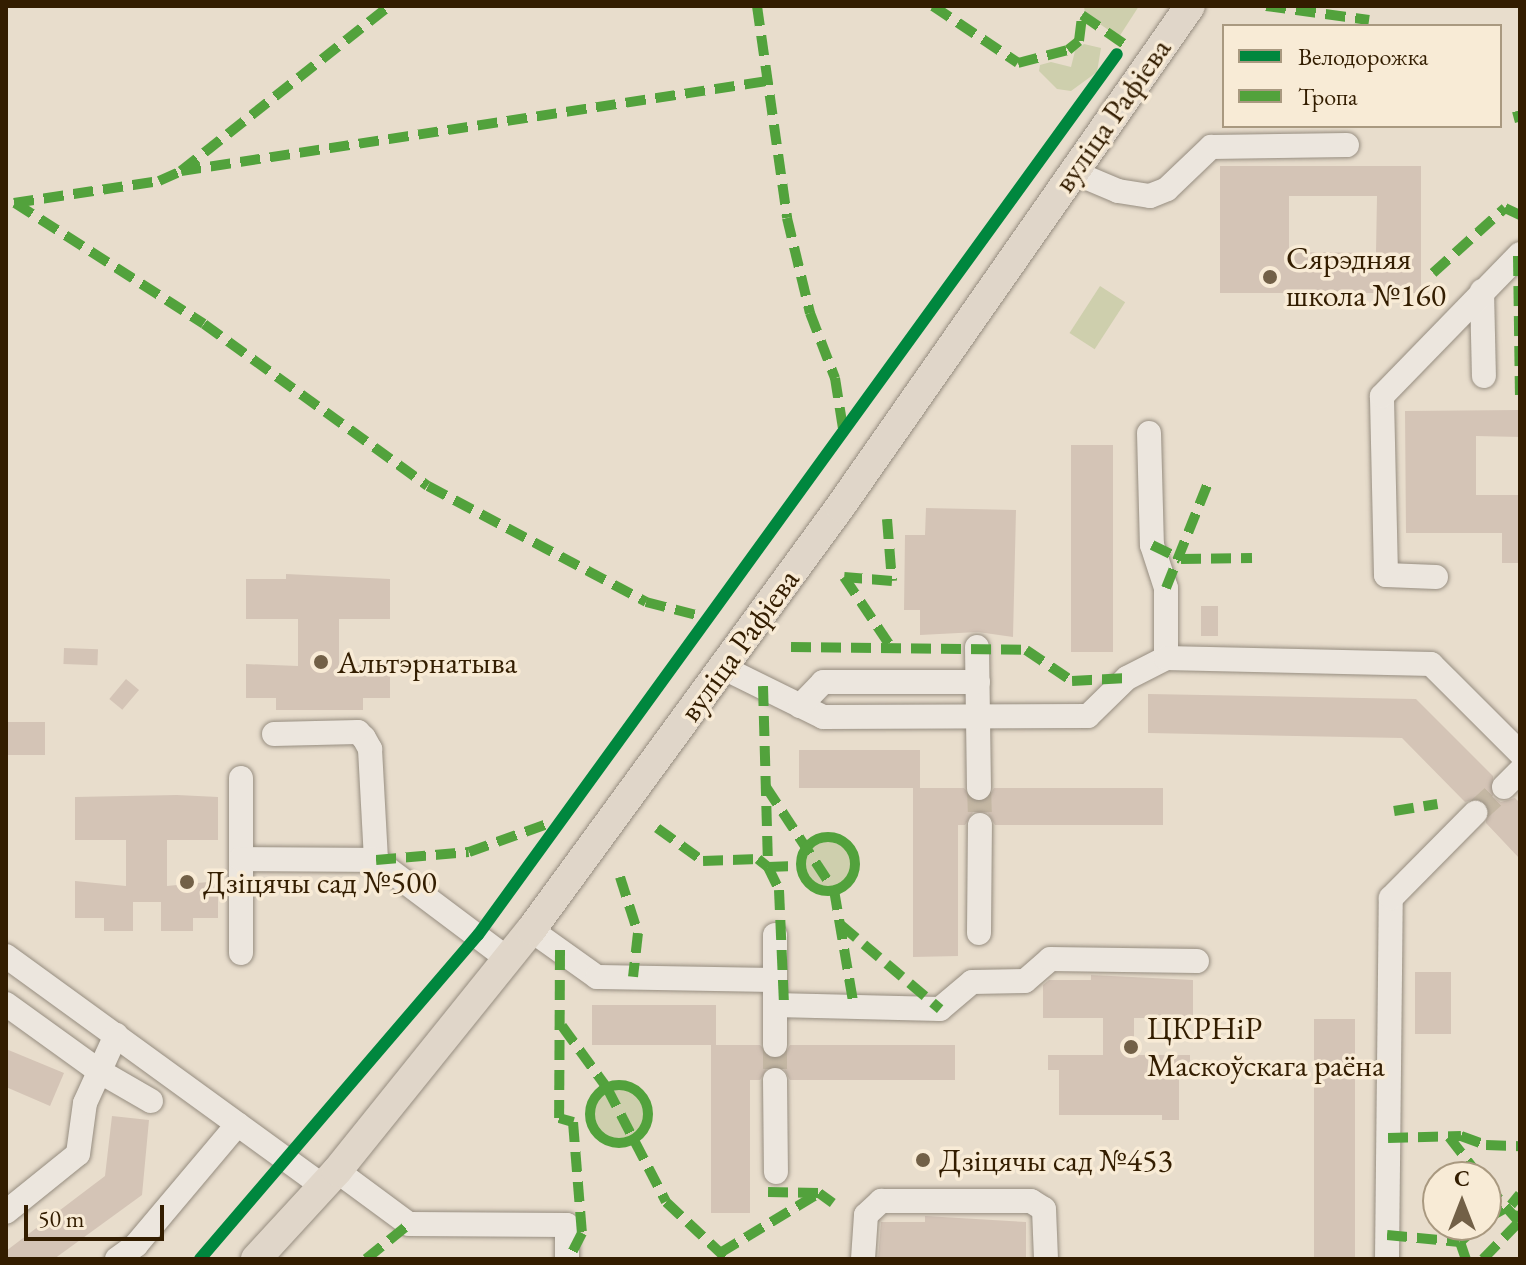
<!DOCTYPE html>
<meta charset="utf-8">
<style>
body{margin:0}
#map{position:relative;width:1526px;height:1265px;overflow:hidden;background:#e8ddcc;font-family:"EB Garamond",serif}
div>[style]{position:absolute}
.green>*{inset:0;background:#cecfad;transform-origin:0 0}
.round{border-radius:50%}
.building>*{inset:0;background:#d4c4b6;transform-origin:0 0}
.minor-tunnel>*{height:24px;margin-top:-12px;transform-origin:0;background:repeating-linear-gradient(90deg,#c4b7a3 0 24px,transparent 0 36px)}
.roads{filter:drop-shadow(0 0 2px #968d80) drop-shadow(0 0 2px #968d80)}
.minor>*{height:24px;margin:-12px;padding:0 12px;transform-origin:12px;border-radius:12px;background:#ece6de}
.major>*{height:30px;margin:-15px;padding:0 15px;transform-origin:15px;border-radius:15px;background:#e0d6c9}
.quiet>*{height:10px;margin-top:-5px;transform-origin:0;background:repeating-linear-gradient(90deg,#52a23c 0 20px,transparent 0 30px)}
.quiet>.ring{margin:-5px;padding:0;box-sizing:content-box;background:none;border:10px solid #52a23c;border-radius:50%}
.cycleway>*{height:12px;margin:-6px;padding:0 6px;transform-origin:6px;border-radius:6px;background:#00873e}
.dots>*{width:22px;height:22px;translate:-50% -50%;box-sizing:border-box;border:4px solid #f8ebd6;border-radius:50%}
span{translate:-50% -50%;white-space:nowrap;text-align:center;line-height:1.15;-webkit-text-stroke:7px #f8ebd6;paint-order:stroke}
.street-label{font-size:32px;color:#331d00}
.poi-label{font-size:32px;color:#331d00}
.left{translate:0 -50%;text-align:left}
.frame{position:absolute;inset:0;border:8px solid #331d00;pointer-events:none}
.legend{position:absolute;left:1222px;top:24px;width:280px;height:104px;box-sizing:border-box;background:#f8ebd6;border:2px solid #a99980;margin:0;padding:10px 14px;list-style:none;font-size:24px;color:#331d00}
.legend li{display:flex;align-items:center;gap:16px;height:40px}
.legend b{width:40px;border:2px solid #a99980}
.north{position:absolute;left:1422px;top:1161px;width:80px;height:80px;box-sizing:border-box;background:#f8ebd6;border:2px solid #a99980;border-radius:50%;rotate:0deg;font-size:22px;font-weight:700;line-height:32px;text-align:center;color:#331d00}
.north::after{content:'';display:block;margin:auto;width:28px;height:36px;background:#726047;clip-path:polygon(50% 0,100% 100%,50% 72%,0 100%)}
.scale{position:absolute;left:24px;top:1205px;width:140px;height:36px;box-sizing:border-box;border:4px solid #331d00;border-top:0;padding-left:10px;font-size:24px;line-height:28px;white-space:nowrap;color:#331d00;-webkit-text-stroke:6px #f8ebd6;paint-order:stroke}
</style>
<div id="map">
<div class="green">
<i style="clip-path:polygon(1084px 6px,1139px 6px,1119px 37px,1085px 14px)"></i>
<i style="clip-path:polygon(1084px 44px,1101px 48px,1097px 72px,1071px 91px,1057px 89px,1039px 71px,1040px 65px,1051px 62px,1071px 67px,1075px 51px)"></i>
<i style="left:1100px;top:286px;width:30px;height:56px;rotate:33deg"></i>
<i class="round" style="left:805px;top:841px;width:46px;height:46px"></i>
<i class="round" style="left:592px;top:1087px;width:54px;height:54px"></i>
<i style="left:1438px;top:1178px;width:34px;height:9px;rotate:90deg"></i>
</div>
<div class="building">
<i style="clip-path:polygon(evenodd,1220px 166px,1421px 166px,1421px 293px,1220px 293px,1220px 166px,1289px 196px,1377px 196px,1376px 253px,1289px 252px,1289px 196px)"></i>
<i style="clip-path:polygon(1520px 410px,1520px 437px,1476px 436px,1476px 495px,1520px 495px,1520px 563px,1502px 563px,1502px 533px,1406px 533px,1405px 411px)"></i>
<i style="left:1071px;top:445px;width:42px;height:207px"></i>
<i style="clip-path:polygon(926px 508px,1016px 510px,1013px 637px,978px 632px,920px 635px,920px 610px,904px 610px,905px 535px,925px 535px)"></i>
<i style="clip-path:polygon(286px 574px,390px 579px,390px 619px,339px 619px,339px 666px,390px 664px,390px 698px,363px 698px,363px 710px,276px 710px,276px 698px,246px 698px,246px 664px,298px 666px,298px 619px,246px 619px,246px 579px,286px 579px)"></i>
<i style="left:1201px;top:606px;width:17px;height:30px"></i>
<i style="left:64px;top:648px;width:34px;height:16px;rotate:2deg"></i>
<i style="left:126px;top:679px;width:17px;height:26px;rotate:40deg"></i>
<i style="clip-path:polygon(1148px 694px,1416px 699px,1493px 776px,1493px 797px,1501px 802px,1515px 798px,1520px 803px,1520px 859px,1486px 823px,1486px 803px,1478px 798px,1465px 802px,1402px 738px,1148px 733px)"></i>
<i style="left:6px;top:722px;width:39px;height:33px"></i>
<i style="left:799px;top:750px;width:121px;height:38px"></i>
<i style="clip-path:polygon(913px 788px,964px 788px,978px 803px,987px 800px,994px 788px,1163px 788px,1163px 825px,995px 825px,988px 813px,973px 812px,965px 825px,958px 825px,958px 956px,913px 957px)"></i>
<i style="clip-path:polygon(177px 795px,218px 797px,218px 840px,167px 840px,167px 886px,218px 881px,218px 918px,193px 918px,193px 931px,161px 931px,161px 902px,133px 902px,133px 931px,104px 931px,104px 918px,75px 918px,75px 881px,126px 886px,126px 840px,75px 840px,75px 797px)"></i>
<i style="left:1451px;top:972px;width:62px;height:36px;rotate:90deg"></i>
<i style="clip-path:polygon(1091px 975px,1193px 980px,1193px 1018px,1134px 1018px,1134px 1055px,1190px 1055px,1190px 1070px,1179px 1070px,1179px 1120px,1162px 1120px,1162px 1115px,1059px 1115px,1059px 1070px,1048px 1070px,1048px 1055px,1103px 1055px,1103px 1018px,1043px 1018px,1043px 985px,1049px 980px,1091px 980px)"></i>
<i style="left:592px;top:1005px;width:124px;height:40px"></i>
<i style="left:1314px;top:1019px;width:41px;height:240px"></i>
<i style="clip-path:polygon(711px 1045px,760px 1045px,774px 1060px,783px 1058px,790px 1045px,955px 1045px,955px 1080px,790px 1080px,783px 1067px,768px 1067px,760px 1080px,750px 1080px,750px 1213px,711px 1213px)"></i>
<i style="clip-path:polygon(6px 1049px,64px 1073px,50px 1106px,6px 1087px)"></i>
<i style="clip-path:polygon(112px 1116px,149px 1120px,142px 1195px,54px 1259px,6px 1259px,6px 1251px,105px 1176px)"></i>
<i style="clip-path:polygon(925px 1216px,1026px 1222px,1026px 1259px,878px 1259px,881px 1222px,925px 1222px)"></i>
</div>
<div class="minor-tunnel">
<i style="left:979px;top:788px;width:37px;rotate:88deg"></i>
<i style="left:1475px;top:813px;width:39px;rotate:-42deg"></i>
<i style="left:775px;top:1045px;width:35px;rotate:90deg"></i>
</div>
<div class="roads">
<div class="minor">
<i style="left:1073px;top:172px;width:49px;rotate:22.9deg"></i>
<i style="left:1118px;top:191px;width:32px;rotate:9deg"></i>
<i style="left:1150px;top:196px;width:18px;rotate:-22deg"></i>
<i style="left:1167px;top:189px;width:61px;rotate:-43.7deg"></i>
<i style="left:1211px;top:147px;width:136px;rotate:-0.8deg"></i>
<i style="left:1482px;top:291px;width:85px;rotate:88.7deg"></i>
<i style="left:1149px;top:433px;width:112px;rotate:88.5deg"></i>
<i style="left:1152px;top:545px;width:45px;rotate:72deg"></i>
<i style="left:1166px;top:588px;width:70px;rotate:90deg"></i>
<i style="left:1436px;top:577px;width:50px;rotate:-177.7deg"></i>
<i style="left:1386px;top:575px;width:179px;rotate:-91.3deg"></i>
<i style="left:1382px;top:396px;width:198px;rotate:-45.8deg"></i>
<i style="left:977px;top:647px;width:141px;rotate:89.2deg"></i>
<i style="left:724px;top:668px;width:110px;rotate:26.3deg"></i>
<i style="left:823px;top:717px;width:265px;rotate:-0.2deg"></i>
<i style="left:1088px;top:716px;width:54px;rotate:-44.3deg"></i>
<i style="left:1127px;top:678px;width:44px;rotate:-27.1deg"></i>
<i style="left:1166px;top:658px;width:265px;rotate:1.3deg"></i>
<i style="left:1431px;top:664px;width:126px;rotate:45deg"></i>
<i style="left:800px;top:706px;width:33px;rotate:-46deg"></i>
<i style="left:823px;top:682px;width:155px"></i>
<i style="left:274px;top:734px;width:84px;rotate:-1.4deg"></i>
<i style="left:358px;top:732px;width:8px;rotate:45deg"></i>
<i style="left:364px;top:738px;width:13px;rotate:61deg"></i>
<i style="left:370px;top:749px;width:111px;rotate:86.9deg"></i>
<i style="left:241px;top:778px;width:175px;rotate:90deg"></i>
<i style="left:1504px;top:787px;width:23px;rotate:-45deg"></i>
<i style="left:241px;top:859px;width:135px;rotate:0.4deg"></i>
<i style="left:376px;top:860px;width:165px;rotate:36.9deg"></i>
<i style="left:531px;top:930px;width:81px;rotate:35.5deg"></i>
<i style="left:597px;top:977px;width:178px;rotate:1deg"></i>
<i style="left:979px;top:933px;width:108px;rotate:-89.5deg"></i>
<i style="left:775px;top:935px;width:110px;rotate:90deg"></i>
<i style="left:6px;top:956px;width:391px;rotate:36deg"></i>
<i style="left:6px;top:1004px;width:115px;rotate:35.8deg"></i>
<i style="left:99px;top:1071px;width:60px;rotate:30deg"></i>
<i style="left:775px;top:1005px;width:165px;rotate:1.4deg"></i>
<i style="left:940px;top:1009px;width:42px;rotate:-40.2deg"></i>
<i style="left:972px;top:982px;width:53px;rotate:-1.1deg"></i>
<i style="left:1025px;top:981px;width:33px;rotate:-41deg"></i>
<i style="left:1050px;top:959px;width:147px;rotate:0.8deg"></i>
<i style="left:775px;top:1080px;width:92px;rotate:89.4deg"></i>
<i style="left:337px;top:1171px;width:89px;rotate:36.4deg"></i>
<i style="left:409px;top:1224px;width:158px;rotate:0.4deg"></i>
<i style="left:567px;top:1225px;width:34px;rotate:90deg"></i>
<i style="left:6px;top:1212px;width:92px;rotate:-38.9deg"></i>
<i style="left:78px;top:1154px;width:51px;rotate:-82.2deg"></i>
<i style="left:85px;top:1103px;width:75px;rotate:-65.5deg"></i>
<i style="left:117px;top:1259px;width:24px;rotate:-36deg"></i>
<i style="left:136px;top:1245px;width:158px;rotate:-49.9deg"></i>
<i style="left:863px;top:1259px;width:44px;rotate:-86.1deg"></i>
<i style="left:866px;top:1215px;width:21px;rotate:-43deg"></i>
<i style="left:881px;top:1201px;width:150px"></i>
<i style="left:1031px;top:1201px;width:15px;rotate:32deg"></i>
<i style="left:1044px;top:1209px;width:50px;rotate:87.7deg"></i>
<i style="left:1387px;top:1259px;width:361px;rotate:-89.4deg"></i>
<i style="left:1391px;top:898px;width:120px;rotate:-45.3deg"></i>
</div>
<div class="major">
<i style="left:256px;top:1259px;width:120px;rotate:-47.4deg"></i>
<i style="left:337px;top:1171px;width:309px;rotate:-51.2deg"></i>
<i style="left:531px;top:930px;width:524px;rotate:-53.85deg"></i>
<i style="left:840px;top:507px;width:611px;rotate:-55.06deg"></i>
</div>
</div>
<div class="quiet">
<i style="left:757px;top:6px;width:214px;rotate:81.9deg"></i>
<i style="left:787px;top:218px;width:98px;rotate:76.4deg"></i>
<i style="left:810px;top:313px;width:70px;rotate:69deg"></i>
<i style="left:835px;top:378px;width:58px;rotate:81deg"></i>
<i style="left:933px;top:6px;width:102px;rotate:33.8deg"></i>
<i style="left:1018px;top:63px;width:52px;rotate:-14.6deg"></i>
<i style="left:1068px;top:50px;width:14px;rotate:-39deg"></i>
<i style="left:1079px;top:41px;width:26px;rotate:-83deg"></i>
<i style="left:1082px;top:15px;width:51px;rotate:34.6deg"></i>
<i style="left:1266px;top:6px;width:104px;rotate:7.7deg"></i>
<i style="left:1517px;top:111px;width:11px;rotate:75deg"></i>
<i style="left:181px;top:171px;width:593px;rotate:-8.73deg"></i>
<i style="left:14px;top:203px;width:147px;rotate:-8.6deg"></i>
<i style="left:159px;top:181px;width:24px;rotate:-24deg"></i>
<i style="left:181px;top:171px;width:265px;rotate:-38.4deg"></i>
<i style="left:15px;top:203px;width:224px;rotate:32.6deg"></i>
<i style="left:204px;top:324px;width:276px;rotate:35.9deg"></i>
<i style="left:428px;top:486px;width:247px;rotate:28deg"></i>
<i style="left:646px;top:602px;width:60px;rotate:14.5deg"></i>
<i style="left:1518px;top:256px;width:139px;rotate:89.2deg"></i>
<i style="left:1433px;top:273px;width:97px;rotate:-42.1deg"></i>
<i style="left:1505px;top:208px;width:17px;rotate:25deg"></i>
<i style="left:887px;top:519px;width:62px;rotate:85.4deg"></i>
<i style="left:892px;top:581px;width:48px;rotate:-175.2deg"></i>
<i style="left:844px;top:577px;width:84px;rotate:56.1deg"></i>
<i style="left:1152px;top:545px;width:32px;rotate:26deg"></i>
<i style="left:1181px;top:559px;width:71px;rotate:-0.8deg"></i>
<i style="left:1166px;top:588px;width:118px;rotate:-68.2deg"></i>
<i style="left:791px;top:647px;width:235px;rotate:0.7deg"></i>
<i style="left:1026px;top:650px;width:55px;rotate:34deg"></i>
<i style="left:1072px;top:681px;width:55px;rotate:-3.1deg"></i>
<i style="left:763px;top:686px;width:181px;rotate:88.4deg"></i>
<i style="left:768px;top:867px;width:25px;rotate:64deg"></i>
<i style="left:779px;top:890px;width:115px;rotate:87.5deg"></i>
<i style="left:766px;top:787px;width:123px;rotate:56.6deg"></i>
<i style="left:834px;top:890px;width:119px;rotate:80.3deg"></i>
<i style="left:1394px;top:811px;width:44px;rotate:-9.2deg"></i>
<i style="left:657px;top:828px;width:57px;rotate:35.7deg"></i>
<i style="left:703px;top:861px;width:55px;rotate:-2.1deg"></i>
<i style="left:758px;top:859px;width:13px;rotate:39deg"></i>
<i style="left:768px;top:867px;width:33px;rotate:-2deg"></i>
<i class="ring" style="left:801px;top:837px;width:44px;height:44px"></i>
<i style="left:376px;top:860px;width:93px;rotate:-4.9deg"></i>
<i style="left:469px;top:852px;width:83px;rotate:-19.7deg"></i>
<i style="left:620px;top:877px;width:59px;rotate:72.2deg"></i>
<i style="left:638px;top:933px;width:44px;rotate:96.5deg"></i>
<i style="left:841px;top:925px;width:130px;rotate:40.3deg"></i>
<i style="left:560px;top:950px;width:168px;rotate:90.3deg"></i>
<i style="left:559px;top:1118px;width:15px;rotate:16deg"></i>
<i style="left:573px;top:1122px;width:111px;rotate:85.4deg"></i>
<i style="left:582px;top:1233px;width:29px;rotate:117deg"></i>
<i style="left:562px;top:1026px;width:77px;rotate:54deg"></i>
<i style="left:607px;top:1088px;width:128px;rotate:62.6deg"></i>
<i style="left:666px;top:1202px;width:83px;rotate:43.1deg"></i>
<i class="ring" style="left:590px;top:1085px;width:48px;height:48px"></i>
<i style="left:1449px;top:1137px;width:51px;rotate:52.2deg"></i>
<i style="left:1388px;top:1138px;width:73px;rotate:-1.6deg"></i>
<i style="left:1461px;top:1136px;width:27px;rotate:20deg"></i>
<i style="left:1486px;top:1145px;width:34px;rotate:2deg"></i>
<i style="left:1486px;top:1184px;width:50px;rotate:49deg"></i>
<i style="left:768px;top:1192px;width:51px;rotate:1.1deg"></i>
<i style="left:1486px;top:1219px;width:29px;rotate:-29deg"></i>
<i style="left:1511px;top:1205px;width:14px;rotate:-51deg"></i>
<i style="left:1387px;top:1235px;width:73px;rotate:5.5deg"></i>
<i style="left:1460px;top:1242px;width:18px;rotate:71deg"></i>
<i style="left:1460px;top:1242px;width:25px;rotate:-42deg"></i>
<i style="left:720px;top:1253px;width:116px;rotate:-31.2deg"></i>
<i style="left:819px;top:1193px;width:17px;rotate:36deg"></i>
<i style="left:366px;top:1259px;width:55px;rotate:-39.1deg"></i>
<i style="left:1483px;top:1259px;width:52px;rotate:-45.8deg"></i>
<i style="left:1519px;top:1222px;width:11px;rotate:-85deg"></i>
</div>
<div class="cycleway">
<i style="left:200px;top:1259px;width:427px;rotate:-49.4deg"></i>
<i style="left:478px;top:935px;width:1088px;rotate:-54.05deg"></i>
</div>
<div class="dots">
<i style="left:1270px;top:277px;background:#726047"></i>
<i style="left:321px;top:662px;background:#726047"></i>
<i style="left:187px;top:882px;background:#726047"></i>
<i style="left:1131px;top:1047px;background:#726047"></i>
<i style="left:923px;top:1160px;background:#726047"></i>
</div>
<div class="street-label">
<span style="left:1112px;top:115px;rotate:-55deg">вуліца Рафіева</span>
<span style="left:739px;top:645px;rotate:-54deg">вуліца Рафіева</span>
</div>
<div class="poi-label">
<span class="left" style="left:1286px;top:277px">Сярэдняя<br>школа №160</span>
<span class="left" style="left:337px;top:662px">Альтэрнатыва</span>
<span class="left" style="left:203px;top:882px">Дзіцячы сад №500</span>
<span class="left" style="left:1147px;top:1047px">ЦКРНіР<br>Маскоўскага раёна</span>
<span class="left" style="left:939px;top:1160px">Дзіцячы сад №453</span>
</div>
<div class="frame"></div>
<ul class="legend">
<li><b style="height:10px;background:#00873e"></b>Велодорожка</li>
<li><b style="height:10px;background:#52a23c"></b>Тропа</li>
</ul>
<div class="north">С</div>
<div class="scale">50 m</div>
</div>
